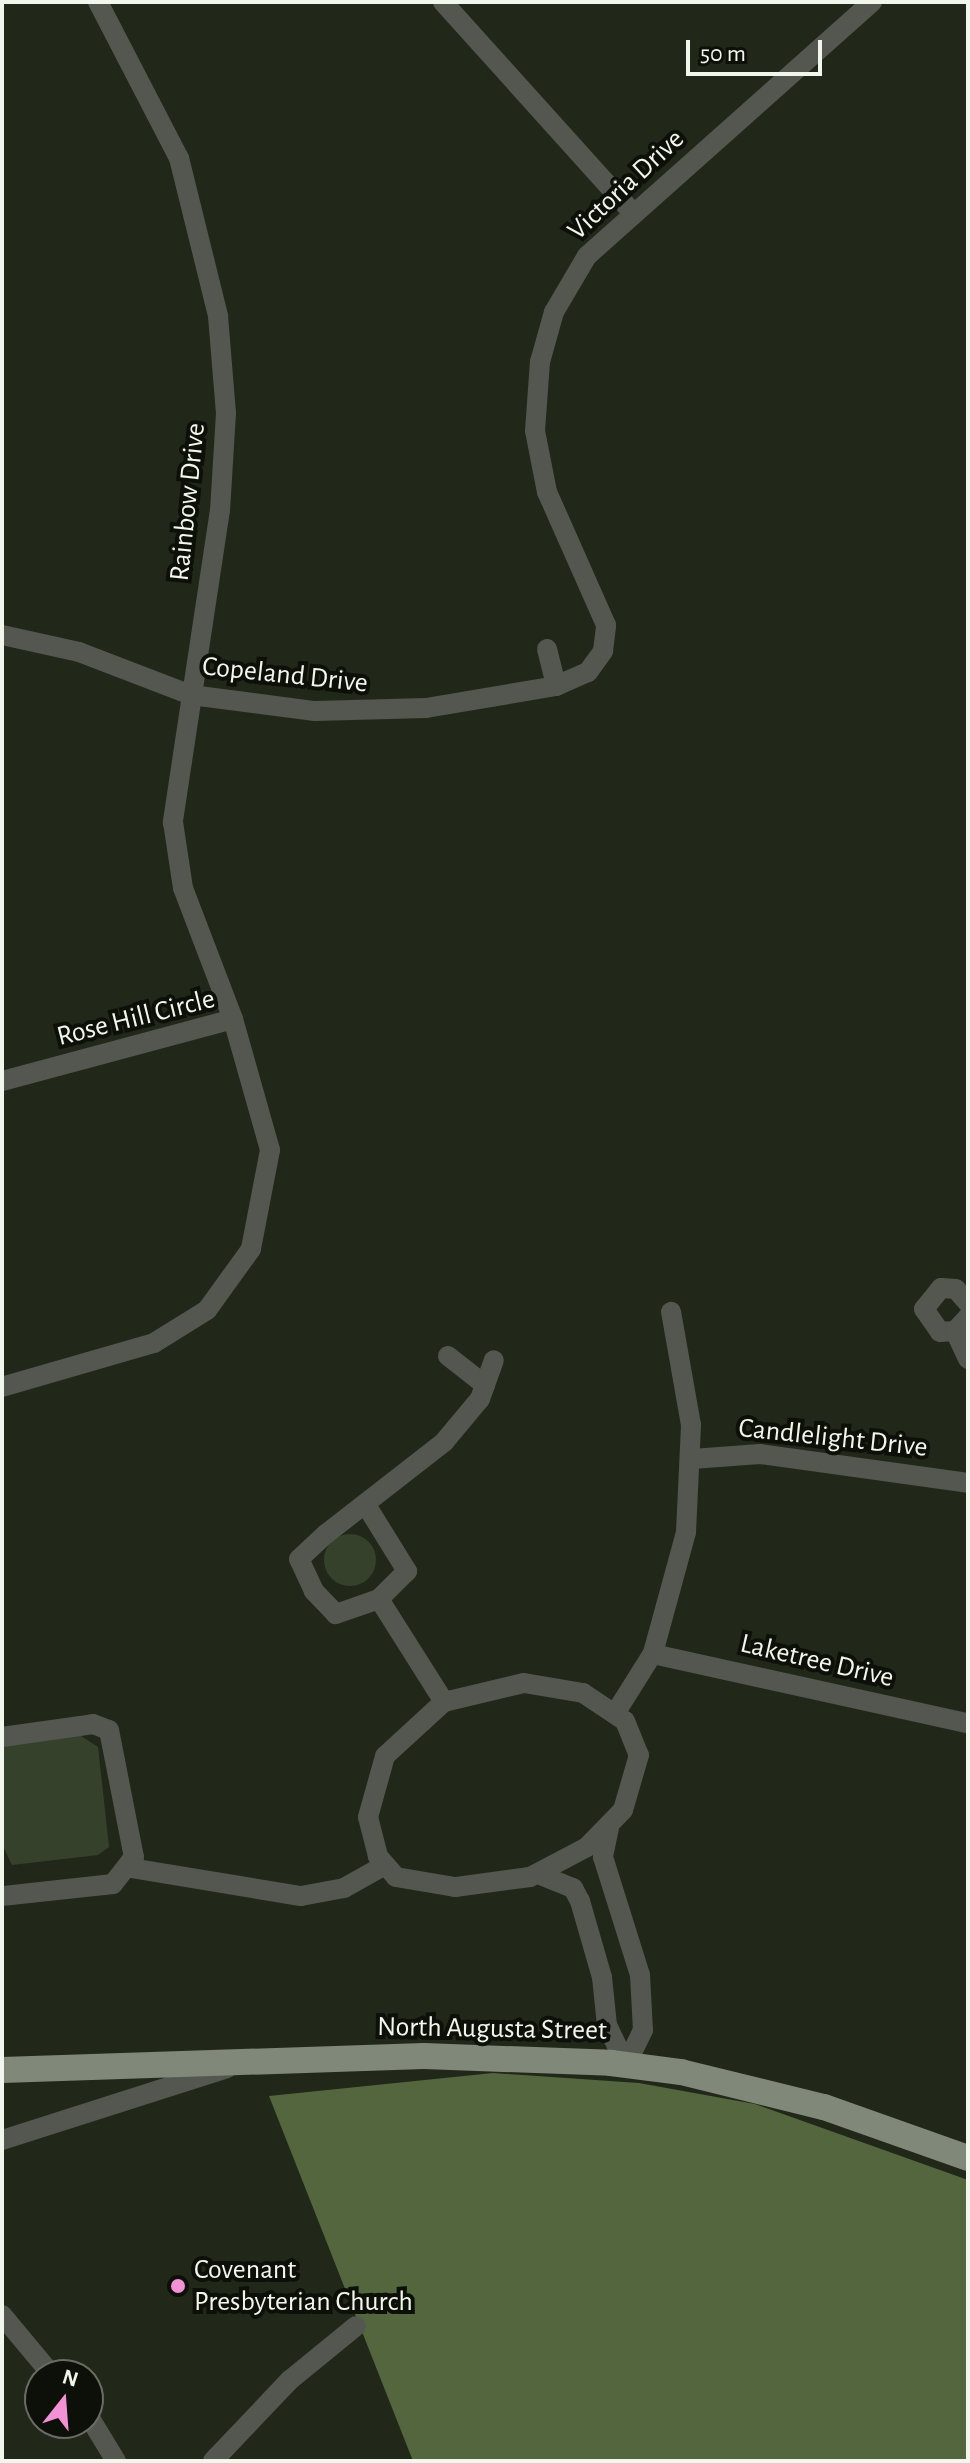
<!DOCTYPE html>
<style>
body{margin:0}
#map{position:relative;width:970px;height:2463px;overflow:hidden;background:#21281a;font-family:"Alegreya Sans",sans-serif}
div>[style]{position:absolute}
.green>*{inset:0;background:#36412b}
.round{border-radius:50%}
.forest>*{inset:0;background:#53663e}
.minor>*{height:20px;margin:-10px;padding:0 10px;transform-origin:10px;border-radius:10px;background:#535750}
.major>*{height:26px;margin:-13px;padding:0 13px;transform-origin:13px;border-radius:13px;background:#808879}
.dots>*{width:22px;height:22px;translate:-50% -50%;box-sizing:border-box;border:4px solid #0d1009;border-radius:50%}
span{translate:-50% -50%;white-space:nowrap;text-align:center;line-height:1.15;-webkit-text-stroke:8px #0d1009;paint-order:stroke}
.street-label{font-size:28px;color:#f2f7ed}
.poi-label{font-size:28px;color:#f2f7ed}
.left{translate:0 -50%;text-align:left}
.frame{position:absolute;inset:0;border:4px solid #f2f7ed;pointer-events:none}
.north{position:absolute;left:24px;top:2359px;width:80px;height:80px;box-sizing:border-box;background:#0d1009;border:2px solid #696c64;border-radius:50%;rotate:17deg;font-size:22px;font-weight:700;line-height:32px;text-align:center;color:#f2f7ed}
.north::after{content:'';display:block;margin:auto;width:28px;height:36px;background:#f391d6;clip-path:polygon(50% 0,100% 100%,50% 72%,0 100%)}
.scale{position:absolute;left:686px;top:40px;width:136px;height:36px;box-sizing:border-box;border:4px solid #f2f7ed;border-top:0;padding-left:10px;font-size:24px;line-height:28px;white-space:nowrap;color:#f2f7ed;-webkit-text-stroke:6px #0d1009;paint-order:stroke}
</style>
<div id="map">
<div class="green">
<i class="round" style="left:324px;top:1534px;width:52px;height:52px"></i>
<i style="clip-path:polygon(78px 1734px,98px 1747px,109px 1847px,98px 1855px,12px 1865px,2px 1844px,2px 1746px)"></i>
</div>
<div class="forest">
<i style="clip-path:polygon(493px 2073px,639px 2083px,755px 2104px,968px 2180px,968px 2461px,413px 2461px,269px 2096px)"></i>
</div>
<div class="minor">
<i style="left:98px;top:2px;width:176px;rotate:62.6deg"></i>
<i style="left:179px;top:158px;width:163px;rotate:76.1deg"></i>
<i style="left:218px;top:316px;width:97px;rotate:85.3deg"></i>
<i style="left:226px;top:413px;width:97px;rotate:93.5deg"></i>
<i style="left:220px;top:510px;width:316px;rotate:98.6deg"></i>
<i style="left:173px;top:822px;width:67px;rotate:81.4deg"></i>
<i style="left:183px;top:888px;width:140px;rotate:69.1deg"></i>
<i style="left:443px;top:2px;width:285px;rotate:48deg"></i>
<i style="left:2px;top:635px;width:79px;rotate:12.4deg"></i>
<i style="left:79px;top:652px;width:120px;rotate:21deg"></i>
<i style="left:191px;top:695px;width:125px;rotate:7.4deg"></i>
<i style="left:315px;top:711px;width:111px;rotate:-1.5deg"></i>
<i style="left:426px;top:708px;width:132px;rotate:-9.6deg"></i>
<i style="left:556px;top:686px;width:35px;rotate:-24deg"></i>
<i style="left:588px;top:672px;width:26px;rotate:-54deg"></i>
<i style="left:603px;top:651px;width:26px;rotate:-83deg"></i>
<i style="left:606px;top:625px;width:145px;rotate:-113.9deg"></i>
<i style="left:547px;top:492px;width:62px;rotate:-101.1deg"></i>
<i style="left:535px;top:431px;width:69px;rotate:-85.9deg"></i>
<i style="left:540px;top:362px;width:52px;rotate:-74.4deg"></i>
<i style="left:554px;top:312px;width:65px;rotate:-59.5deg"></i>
<i style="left:587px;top:256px;width:382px;rotate:-41.7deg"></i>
<i style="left:547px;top:649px;width:38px;rotate:76deg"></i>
<i style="left:2px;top:1081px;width:239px;rotate:-15deg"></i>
<i style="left:233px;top:1019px;width:136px;rotate:74.2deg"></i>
<i style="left:270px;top:1150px;width:101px;rotate:100.9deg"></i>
<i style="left:251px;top:1249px;width:75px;rotate:125.8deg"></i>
<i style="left:207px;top:1310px;width:62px;rotate:148.1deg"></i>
<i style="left:154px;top:1343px;width:158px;rotate:163.9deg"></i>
<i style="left:968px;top:1303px;width:18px;rotate:-131deg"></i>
<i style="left:956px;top:1289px;width:15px;rotate:-176deg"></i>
<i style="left:941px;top:1288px;width:27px;rotate:129deg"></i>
<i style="left:924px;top:1309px;width:28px;rotate:55deg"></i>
<i style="left:940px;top:1332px;width:15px;rotate:-4deg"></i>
<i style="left:955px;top:1331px;width:19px;rotate:-47deg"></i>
<i style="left:955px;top:1331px;width:31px;rotate:65deg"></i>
<i style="left:448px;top:1356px;width:47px;rotate:38.1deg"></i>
<i style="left:692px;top:1459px;width:68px;rotate:-4.2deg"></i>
<i style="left:760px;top:1454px;width:210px;rotate:7.9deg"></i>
<i style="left:366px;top:1505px;width:78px;rotate:58.2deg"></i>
<i style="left:407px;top:1571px;width:40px;rotate:135deg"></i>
<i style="left:379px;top:1599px;width:46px;rotate:160.8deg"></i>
<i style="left:336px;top:1614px;width:32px;rotate:-134deg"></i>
<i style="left:314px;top:1591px;width:35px;rotate:-115deg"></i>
<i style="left:299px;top:1559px;width:37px;rotate:-43deg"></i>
<i style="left:326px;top:1534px;width:150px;rotate:-37.9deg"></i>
<i style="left:444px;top:1442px;width:56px;rotate:-50.1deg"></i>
<i style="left:480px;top:1399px;width:41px;rotate:-70.3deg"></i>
<i style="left:379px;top:1599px;width:122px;rotate:57.7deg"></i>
<i style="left:653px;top:1654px;width:322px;rotate:12.4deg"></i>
<i style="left:524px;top:1683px;width:60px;rotate:9.6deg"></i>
<i style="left:583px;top:1693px;width:50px;rotate:33.7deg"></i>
<i style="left:625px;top:1721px;width:37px;rotate:68deg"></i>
<i style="left:639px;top:1755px;width:57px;rotate:106.2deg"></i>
<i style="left:623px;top:1810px;width:52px;rotate:134.2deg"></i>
<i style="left:587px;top:1847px;width:64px;rotate:152.2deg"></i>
<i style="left:530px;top:1877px;width:76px;rotate:172.4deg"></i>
<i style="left:455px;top:1887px;width:60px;rotate:-170.4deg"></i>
<i style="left:396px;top:1877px;width:28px;rotate:-131deg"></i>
<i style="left:378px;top:1856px;width:40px;rotate:-104.4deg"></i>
<i style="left:368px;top:1817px;width:63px;rotate:-74.4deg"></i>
<i style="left:385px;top:1756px;width:80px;rotate:-42.5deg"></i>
<i style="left:444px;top:1702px;width:82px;rotate:-13.4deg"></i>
<i style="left:616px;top:1712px;width:70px;rotate:-57.9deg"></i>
<i style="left:653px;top:1653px;width:125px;rotate:-74.7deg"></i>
<i style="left:686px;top:1532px;width:107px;rotate:-87.3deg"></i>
<i style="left:691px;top:1425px;width:115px;rotate:-100deg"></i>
<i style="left:2px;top:1737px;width:92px;rotate:-8.1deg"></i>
<i style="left:93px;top:1724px;width:17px;rotate:21deg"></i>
<i style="left:109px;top:1730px;width:129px;rotate:78.9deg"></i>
<i style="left:134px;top:1857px;width:34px;rotate:128deg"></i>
<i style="left:113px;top:1884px;width:112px;rotate:173.8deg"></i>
<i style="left:609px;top:1828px;width:30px;rotate:102deg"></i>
<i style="left:603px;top:1857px;width:124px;rotate:72.6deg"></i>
<i style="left:640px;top:1975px;width:55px;rotate:86.9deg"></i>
<i style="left:643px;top:2030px;width:39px;rotate:116deg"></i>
<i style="left:131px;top:1868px;width:172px;rotate:9.4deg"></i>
<i style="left:301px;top:1896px;width:44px;rotate:-10.5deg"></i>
<i style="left:344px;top:1888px;width:47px;rotate:-29.3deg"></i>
<i style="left:538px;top:1874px;width:38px;rotate:22deg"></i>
<i style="left:573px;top:1888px;width:15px;rotate:62deg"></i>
<i style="left:580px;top:1901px;width:79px;rotate:73.9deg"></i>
<i style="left:602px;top:1977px;width:48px;rotate:84.1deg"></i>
<i style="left:607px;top:2025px;width:44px;rotate:64.6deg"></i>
<i style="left:2px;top:2140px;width:236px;rotate:-17.7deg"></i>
<i style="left:2px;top:2315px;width:78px;rotate:50.2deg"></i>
<i style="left:88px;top:2415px;width:54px;rotate:58.7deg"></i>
<i style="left:213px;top:2461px;width:112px;rotate:-46.5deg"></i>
<i style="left:290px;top:2380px;width:85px;rotate:-39.3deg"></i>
</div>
<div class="major">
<i style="left:2px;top:2070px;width:422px;rotate:-1.9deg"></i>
<i style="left:424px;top:2056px;width:187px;rotate:2.1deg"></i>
<i style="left:611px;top:2063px;width:71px;rotate:7.3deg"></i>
<i style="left:681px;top:2072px;width:147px;rotate:13.8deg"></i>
<i style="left:824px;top:2107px;width:153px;rotate:19.5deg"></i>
</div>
<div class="dots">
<i style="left:178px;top:2286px;background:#f391d6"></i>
</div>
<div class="street-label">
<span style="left:626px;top:185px;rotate:-43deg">Victoria Drive</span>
<span style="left:188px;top:502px;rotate:-84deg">Rainbow Drive</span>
<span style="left:285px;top:675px;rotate:6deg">Copeland Drive</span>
<span style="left:136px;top:1018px;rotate:-14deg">Rose Hill Circle</span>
<span style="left:833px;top:1438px;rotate:6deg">Candlelight Drive</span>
<span style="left:817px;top:1661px;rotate:13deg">Laketree Drive</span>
<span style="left:492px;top:2029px;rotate:1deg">North Augusta Street</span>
</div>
<div class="poi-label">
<span class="left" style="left:194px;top:2286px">Covenant<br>Presbyterian Church</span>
</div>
<div class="frame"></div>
<div class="north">N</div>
<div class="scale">50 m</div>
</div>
